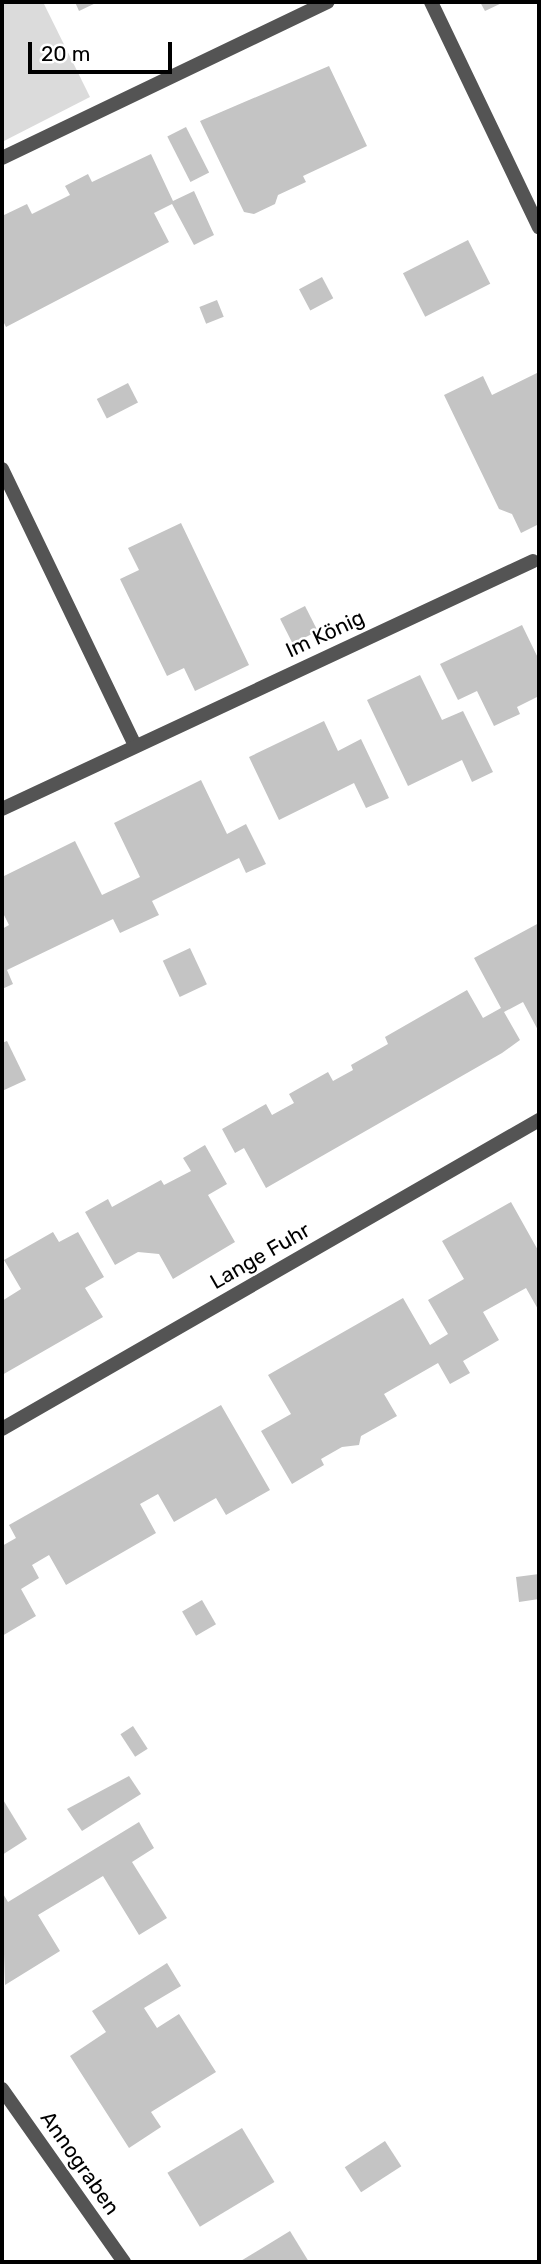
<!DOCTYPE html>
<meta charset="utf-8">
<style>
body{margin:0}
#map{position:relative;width:541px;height:2264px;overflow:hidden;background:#fff;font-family:Rubik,sans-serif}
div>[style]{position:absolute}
.green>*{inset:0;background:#dbdbdb}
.building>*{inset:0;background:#c4c4c4;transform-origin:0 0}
.minor>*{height:14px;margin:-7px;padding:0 7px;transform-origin:7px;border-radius:7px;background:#545454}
span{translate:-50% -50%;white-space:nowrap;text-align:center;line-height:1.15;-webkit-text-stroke:5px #fff;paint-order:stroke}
.street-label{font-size:21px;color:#000}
.frame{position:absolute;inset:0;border:4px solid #000;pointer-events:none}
.scale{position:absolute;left:28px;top:42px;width:144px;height:32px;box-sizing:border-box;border:4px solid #000;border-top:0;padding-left:9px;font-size:21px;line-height:24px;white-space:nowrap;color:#000;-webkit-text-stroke:5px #fff;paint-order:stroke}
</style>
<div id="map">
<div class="green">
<i style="clip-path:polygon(2px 2px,43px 2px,90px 97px,2px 142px)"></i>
</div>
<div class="building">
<i style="clip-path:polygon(75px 2px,98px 2px,79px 11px)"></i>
<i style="clip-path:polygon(480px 2px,504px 2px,485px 11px)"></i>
<i style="clip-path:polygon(329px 66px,367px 146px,303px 176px,306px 182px,278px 195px,275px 204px,254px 214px,244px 212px,200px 121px)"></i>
<i style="left:186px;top:127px;width:51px;height:21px;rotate:63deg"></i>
<i style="clip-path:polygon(151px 154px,173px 201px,194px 191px,214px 235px,194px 245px,172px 204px,154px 213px,169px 242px,6px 327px,2px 319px,2px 216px,27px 204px,32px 214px,70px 195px,65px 186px,88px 174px,92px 182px)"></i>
<i style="left:468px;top:240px;width:49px;height:73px;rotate:63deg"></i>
<i style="left:322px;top:277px;width:24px;height:26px;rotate:62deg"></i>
<i style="left:217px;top:300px;width:18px;height:19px;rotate:68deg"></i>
<i style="clip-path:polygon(539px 372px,539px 524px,521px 533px,512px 514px,499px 509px,444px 395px,483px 376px,492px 395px)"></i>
<i style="left:128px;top:383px;width:22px;height:35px;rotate:63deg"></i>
<i style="clip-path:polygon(181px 523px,249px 665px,195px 691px,184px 668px,167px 676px,120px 579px,139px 570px,128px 548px)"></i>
<i style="left:305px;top:606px;width:28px;height:28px;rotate:63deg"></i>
<i style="clip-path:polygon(522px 625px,539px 660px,539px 696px,517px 707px,520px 714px,494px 726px,477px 691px,458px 700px,440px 664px)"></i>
<i style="clip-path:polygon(420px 675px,442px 720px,463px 711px,493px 772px,472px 782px,462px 760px,408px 786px,367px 700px)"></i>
<i style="clip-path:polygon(324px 721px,338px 751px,361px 739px,389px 798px,366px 808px,354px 783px,279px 820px,249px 757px)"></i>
<i style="clip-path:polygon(201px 780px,227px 834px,246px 824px,266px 864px,246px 873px,239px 858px,152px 901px,159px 915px,120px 933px,113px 919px,7px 970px,13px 984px,2px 989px,2px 929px,9px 925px,2px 911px,2px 877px,75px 841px,102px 895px,140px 877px,114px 823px)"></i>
<i style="clip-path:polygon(539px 923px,539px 1032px,523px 1002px,504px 1012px,520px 1040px,502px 1053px,266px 1188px,244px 1148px,235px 1153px,222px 1129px,266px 1104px,272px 1115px,294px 1103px,289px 1094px,328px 1072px,333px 1081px,353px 1070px,351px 1065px,388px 1044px,385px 1037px,467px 990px,483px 1018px,501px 1008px,474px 958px)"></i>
<i style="left:190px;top:948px;width:40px;height:30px;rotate:65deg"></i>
<i style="clip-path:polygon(7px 1041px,26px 1080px,2px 1091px,2px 1043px)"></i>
<i style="clip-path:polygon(205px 1145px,227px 1184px,208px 1195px,235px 1242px,173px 1279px,159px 1254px,138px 1252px,115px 1265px,85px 1212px,108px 1199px,112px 1207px,161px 1180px,164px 1185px,191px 1171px,183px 1158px)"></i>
<i style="clip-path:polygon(511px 1202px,539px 1252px,539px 1311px,526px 1288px,483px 1312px,499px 1340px,463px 1361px,470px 1373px,450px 1384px,438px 1363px,384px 1394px,397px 1416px,361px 1436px,359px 1445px,342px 1447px,321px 1459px,324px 1465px,292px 1484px,261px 1431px,291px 1414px,268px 1375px,403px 1298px,430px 1345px,448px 1334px,428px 1300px,464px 1279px,442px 1241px)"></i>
<i style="clip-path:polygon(53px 1232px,59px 1242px,78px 1232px,104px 1277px,85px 1288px,103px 1317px,2px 1375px,2px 1301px,21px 1289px,4px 1260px)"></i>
<i style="clip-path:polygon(221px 1405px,270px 1490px,226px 1515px,216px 1498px,174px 1522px,158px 1494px,140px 1504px,156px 1533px,66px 1585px,49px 1555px,32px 1565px,39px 1578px,21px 1589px,36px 1616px,2px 1636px,2px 1546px,16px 1538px,9px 1525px)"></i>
<i style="clip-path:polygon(539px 1574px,539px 1599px,519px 1602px,516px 1577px)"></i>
<i style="left:202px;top:1600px;width:28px;height:23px;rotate:60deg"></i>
<i style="left:133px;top:1726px;width:27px;height:15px;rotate:57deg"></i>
<i style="clip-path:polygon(129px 1776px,141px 1794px,82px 1831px,67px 1809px)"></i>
<i style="clip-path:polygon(2px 1798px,27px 1839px,2px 1855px)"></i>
<i style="clip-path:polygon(139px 1822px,154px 1848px,132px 1862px,167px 1918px,139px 1935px,103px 1876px,38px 1915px,60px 1951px,5px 1985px,2px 1892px,8px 1902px)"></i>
<i style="clip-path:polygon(167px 1963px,181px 1986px,144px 2008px,157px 2028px,179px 2014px,216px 2072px,151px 2112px,161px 2127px,129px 2148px,70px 2056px,106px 2032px,92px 2011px)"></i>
<i style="left:242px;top:2128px;width:63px;height:87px;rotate:59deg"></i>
<i style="left:385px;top:2141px;width:30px;height:48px;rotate:57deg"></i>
<i style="clip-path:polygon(290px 2231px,309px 2262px,239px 2262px)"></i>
</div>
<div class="minor">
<i style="left:431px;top:2px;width:250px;rotate:64.4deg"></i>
<i style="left:2px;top:158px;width:361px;rotate:-25.6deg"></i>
<i style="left:2px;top:469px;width:306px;rotate:64.3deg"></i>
<i style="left:2px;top:809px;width:586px;rotate:-25.03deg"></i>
<i style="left:2px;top:1429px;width:620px;rotate:-29.92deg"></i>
<i style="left:2px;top:2089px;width:212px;rotate:54.8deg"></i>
</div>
<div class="street-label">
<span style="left:325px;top:634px;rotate:-25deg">Im König</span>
<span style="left:260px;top:1256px;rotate:-30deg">Lange Fuhr</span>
<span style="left:80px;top:2163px;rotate:55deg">Annograben</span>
</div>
<div class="frame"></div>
<div class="scale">20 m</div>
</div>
